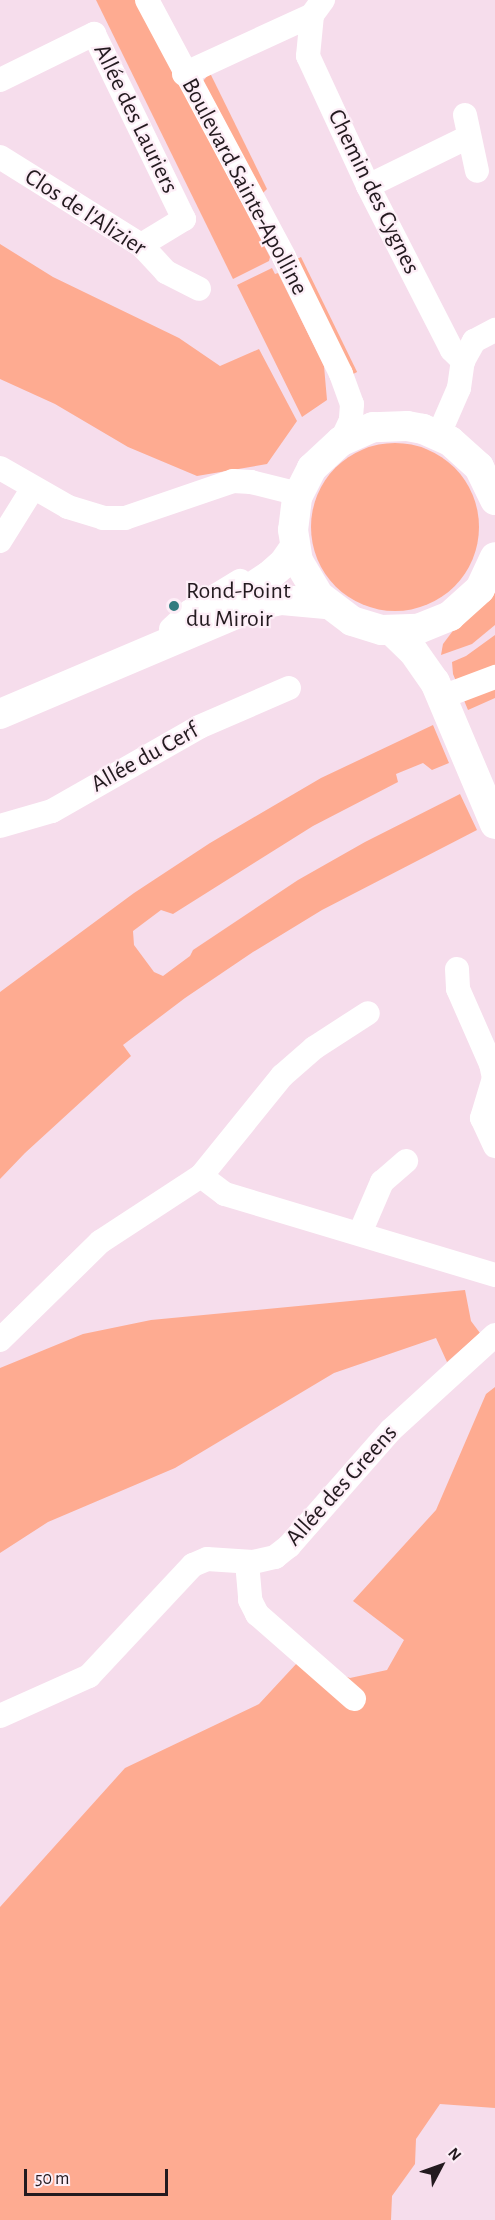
<!DOCTYPE html>
<meta charset="utf-8">
<style>
body{margin:0}
#map{position:relative;width:495px;height:2220px;overflow:hidden;background:#f6ddec;font-family:"Alegreya Sans",sans-serif}
div>[style]{position:absolute}
.green>*{inset:0;background:#feab91;transform-origin:0 0}
.round{border-radius:50%}
.minor>*{height:24px;margin:-12px;padding:0 12px;transform-origin:12px;border-radius:12px;background:#fff}
.major>*{height:30px;margin:-15px;padding:0 15px;transform-origin:15px;border-radius:15px;background:#fff}
.dots>*{width:16px;height:16px;translate:-50% -50%;box-sizing:border-box;border:3px solid #fdeef7;border-radius:50%}
span{translate:-50% -50%;white-space:nowrap;text-align:center;line-height:1.15;-webkit-text-stroke:4.5px #fdeef7;paint-order:stroke}
.street-label{font-size:24px;color:#231a1f}
.poi-label{font-size:24px;color:#231a1f}
.left{translate:0 -50%;text-align:left}
.north{position:absolute;left:411px;top:2136px;width:60px;height:60px;-webkit-text-stroke:4px #fdeef7;paint-order:stroke;rotate:49deg;font-size:16px;font-weight:700;line-height:24px;text-align:center;color:#231a1f}
.north::after{content:'';display:block;margin:auto;width:21px;height:27px;background:#231a1f;clip-path:polygon(50% 0,100% 100%,50% 72%,0 100%)}
.scale{position:absolute;left:24px;top:2169px;width:144px;height:27px;box-sizing:border-box;border:3px solid #231a1f;border-top:0;padding-left:8px;font-size:18px;line-height:21px;white-space:nowrap;color:#231a1f;-webkit-text-stroke:4px #fdeef7;paint-order:stroke}
</style>
<div id="map">
<div class="green">
<i style="clip-path:polygon(96px 0,136px 0,270px 257px,269px 261px,233px 279px)"></i>
<i style="clip-path:polygon(210px 73px,267px 189px,263px 193px,203px 81px)"></i>
<i style="clip-path:polygon(0 244px,53px 277px,179px 338px,220px 366px,259px 349px,297px 421px,267px 464px,197px 476px,128px 447px,55px 404px,0 379px)"></i>
<i style="left:301px;top:257px;width:128px;height:5px;rotate:64deg"></i>
<i style="clip-path:polygon(272px 268px,275px 274px,278px 273px,324px 366px,327px 400px,302px 417px,237px 285px)"></i>
<i class="round" style="left:311px;top:443px;width:168px;height:168px"></i>
<i style="clip-path:polygon(495px 589px,495px 625px,472px 644px,441px 655px,443px 644px,455px 628px)"></i>
<i style="clip-path:polygon(495px 635px,495px 698px,468px 710px,453px 674px,452px 662px,466px 656px)"></i>
<i style="clip-path:polygon(433px 725px,449px 763px,432px 770px,423px 763px,396px 774px,398px 782px,313px 826px,173px 914px,161px 910px,133px 931px,134px 945px,154px 972px,163px 976px,190px 956px,193px 950px,298px 880px,365px 842px,460px 794px,477px 830px,322px 910px,253px 952px,185px 998px,123px 1045px,131px 1056px,25px 1153px,0 1179px,0 992px,134px 893px,210px 843px,321px 778px)"></i>
<i style="clip-path:polygon(465px 1290px,471px 1321px,480px 1333px,447px 1362px,436px 1338px,334px 1373px,175px 1468px,48px 1522px,0 1553px,0 1368px,83px 1334px,151px 1320px)"></i>
<i style="clip-path:polygon(495px 1387px,495px 2108px,440px 2104px,416px 2139px,415px 2164px,392px 2196px,391px 2220px,0 2220px,0 1907px,125px 1768px,259px 1704px,310px 1649px,336px 1673px,350px 1678px,387px 1670px,404px 1640px,353px 1601px,436px 1510px,486px 1394px)"></i>
</div>
<div class="minor">
<i style="left:147px;top:0;width:291px;rotate:61.9deg"></i>
<i style="left:284px;top:257px;width:130px;rotate:64deg"></i>
<i style="left:341px;top:374px;width:32px;rotate:70deg"></i>
<i style="left:352px;top:404px;width:16px;rotate:94deg"></i>
<i style="left:351px;top:420px;width:23px;rotate:115deg"></i>
<i style="left:312px;top:15px;width:41px;rotate:95.6deg"></i>
<i style="left:308px;top:56px;width:143px;rotate:65.2deg"></i>
<i style="left:368px;top:186px;width:184px;rotate:62.9deg"></i>
<i style="left:452px;top:350px;width:16px;rotate:45deg"></i>
<i style="left:184px;top:74px;width:141px;rotate:-24.7deg"></i>
<i style="left:312px;top:15px;width:19px;rotate:-54deg"></i>
<i style="left:0;top:80px;width:105px;rotate:-26.1deg"></i>
<i style="left:94px;top:34px;width:206px;rotate:64.1deg"></i>
<i style="left:184px;top:219px;width:50px;rotate:148.8deg"></i>
<i style="left:465px;top:115px;width:57px;rotate:77.9deg"></i>
<i style="left:0;top:157px;width:166px;rotate:32deg"></i>
<i style="left:141px;top:245px;width:37px;rotate:47deg"></i>
<i style="left:166px;top:272px;width:37px;rotate:27deg"></i>
<i style="left:368px;top:186px;width:111px;rotate:-26.1deg"></i>
<i style="left:439px;top:434px;width:50px;rotate:-66.5deg"></i>
<i style="left:459px;top:388px;width:27px;rotate:-82deg"></i>
<i style="left:463px;top:361px;width:23px;rotate:-61deg"></i>
<i style="left:474px;top:341px;width:24px;rotate:-28deg"></i>
<i style="left:0;top:468px;width:78px;rotate:29.8deg"></i>
<i style="left:68px;top:507px;width:37px;rotate:17deg"></i>
<i style="left:103px;top:518px;width:22px"></i>
<i style="left:125px;top:518px;width:114px;rotate:-18.9deg"></i>
<i style="left:233px;top:481px;width:18px;rotate:3deg"></i>
<i style="left:251px;top:482px;width:49px;rotate:14deg"></i>
<i style="left:0;top:541px;width:62px;rotate:-58.1deg"></i>
<i style="left:171px;top:629px;width:25px;rotate:-43deg"></i>
<i style="left:189px;top:612px;width:60px;rotate:-31.3deg"></i>
<i style="left:442px;top:697px;width:57px;rotate:-20.7deg"></i>
<i style="left:0;top:826px;width:54px;rotate:-16.1deg"></i>
<i style="left:52px;top:811px;width:169px;rotate:-29.7deg"></i>
<i style="left:199px;top:727px;width:98px;rotate:-23.4deg"></i>
<i style="left:457px;top:969px;width:20px;rotate:87deg"></i>
<i style="left:458px;top:989px;width:82px;rotate:66.3deg"></i>
<i style="left:491px;top:1064px;width:14px;rotate:78deg"></i>
<i style="left:494px;top:1078px;width:42px;rotate:106.7deg"></i>
<i style="left:482px;top:1118px;width:31px;rotate:65deg"></i>
<i style="left:201px;top:1176px;width:129px;rotate:-51deg"></i>
<i style="left:282px;top:1076px;width:43px;rotate:-41.2deg"></i>
<i style="left:314px;top:1048px;width:64px;rotate:-32.9deg"></i>
<i style="left:360px;top:1233px;width:56px;rotate:-66.7deg"></i>
<i style="left:382px;top:1182px;width:32px;rotate:-41deg"></i>
<i style="left:0;top:1340px;width:140px;rotate:-44.4deg"></i>
<i style="left:100px;top:1242px;width:121px;rotate:-33.2deg"></i>
<i style="left:201px;top:1176px;width:30px;rotate:37deg"></i>
<i style="left:225px;top:1194px;width:282px;rotate:16.7deg"></i>
<i style="left:247px;top:1562px;width:38px;rotate:85deg"></i>
<i style="left:250px;top:1600px;width:16px;rotate:63deg"></i>
<i style="left:257px;top:1614px;width:129px;rotate:41.2deg"></i>
<i style="left:0;top:1716px;width:98px;rotate:-24.2deg"></i>
<i style="left:89px;top:1676px;width:152px;rotate:-46.9deg"></i>
<i style="left:193px;top:1565px;width:15px;rotate:-23deg"></i>
<i style="left:207px;top:1559px;width:46px;rotate:3.7deg"></i>
<i style="left:253px;top:1562px;width:23px;rotate:-13deg"></i>
<i style="left:275px;top:1557px;width:18px;rotate:-38deg"></i>
<i style="left:289px;top:1546px;width:154px;rotate:-48.7deg"></i>
<i style="left:391px;top:1430px;width:141px;rotate:-42.4deg"></i>
</div>
<div class="major">
<i style="left:495px;top:500px;width:37px;rotate:-116deg"></i>
<i style="left:479px;top:467px;width:39px;rotate:-138deg"></i>
<i style="left:450px;top:441px;width:30px;rotate:-156deg"></i>
<i style="left:423px;top:429px;width:16px;rotate:-169deg"></i>
<i style="left:407px;top:426px;width:34px;rotate:178deg"></i>
<i style="left:373px;top:427px;width:35px;rotate:156deg"></i>
<i style="left:341px;top:441px;width:40px;rotate:137deg"></i>
<i style="left:312px;top:468px;width:34px;rotate:117deg"></i>
<i style="left:297px;top:498px;width:32px;rotate:97deg"></i>
<i style="left:293px;top:530px;width:31px;rotate:81deg"></i>
<i style="left:298px;top:561px;width:41px;rotate:59deg"></i>
<i style="left:319px;top:596px;width:41px;rotate:37.1deg"></i>
<i style="left:352px;top:621px;width:31px;rotate:17deg"></i>
<i style="left:382px;top:630px;width:36px;rotate:-2deg"></i>
<i style="left:418px;top:629px;width:35px;rotate:-22deg"></i>
<i style="left:450px;top:616px;width:40px;rotate:-42deg"></i>
<i style="left:480px;top:589px;width:35px;rotate:-65deg"></i>
<i style="left:226px;top:604px;width:51px;rotate:-33.1deg"></i>
<i style="left:269px;top:576px;width:18px;rotate:-41deg"></i>
<i style="left:283px;top:564px;width:21px;rotate:-55deg"></i>
<i style="left:392px;top:631px;width:29px;rotate:44deg"></i>
<i style="left:413px;top:651px;width:38px;rotate:55deg"></i>
<i style="left:435px;top:682px;width:154px;rotate:67.1deg"></i>
<i style="left:0;top:714px;width:277px;rotate:-23deg"></i>
<i style="left:255px;top:606px;width:28px;rotate:-13deg"></i>
<i style="left:282px;top:600px;width:44px;rotate:5.2deg"></i>
</div>
<div class="dots">
<i style="left:174px;top:606px;background:#327b7f"></i>
</div>
<div class="street-label">
<span style="left:135px;top:119px;rotate:64deg">Allée des Lauriers</span>
<span style="left:244px;top:187px;rotate:62deg">Boulevard Sainte-Apolline</span>
<span style="left:373px;top:192px;rotate:64deg">Chemin des Cygnes</span>
<span style="left:85px;top:213px;rotate:33deg">Clos de l'Alizier</span>
<span style="left:145px;top:758px;rotate:-29deg">Allée du Cerf</span>
<span style="left:342px;top:1486px;rotate:-48deg">Allée des Greens</span>
</div>
<div class="poi-label">
<span class="left" style="left:186px;top:606px">Rond-Point<br>du Miroir</span>
</div>
<div class="north">N</div>
<div class="scale">50 m</div>
</div>
